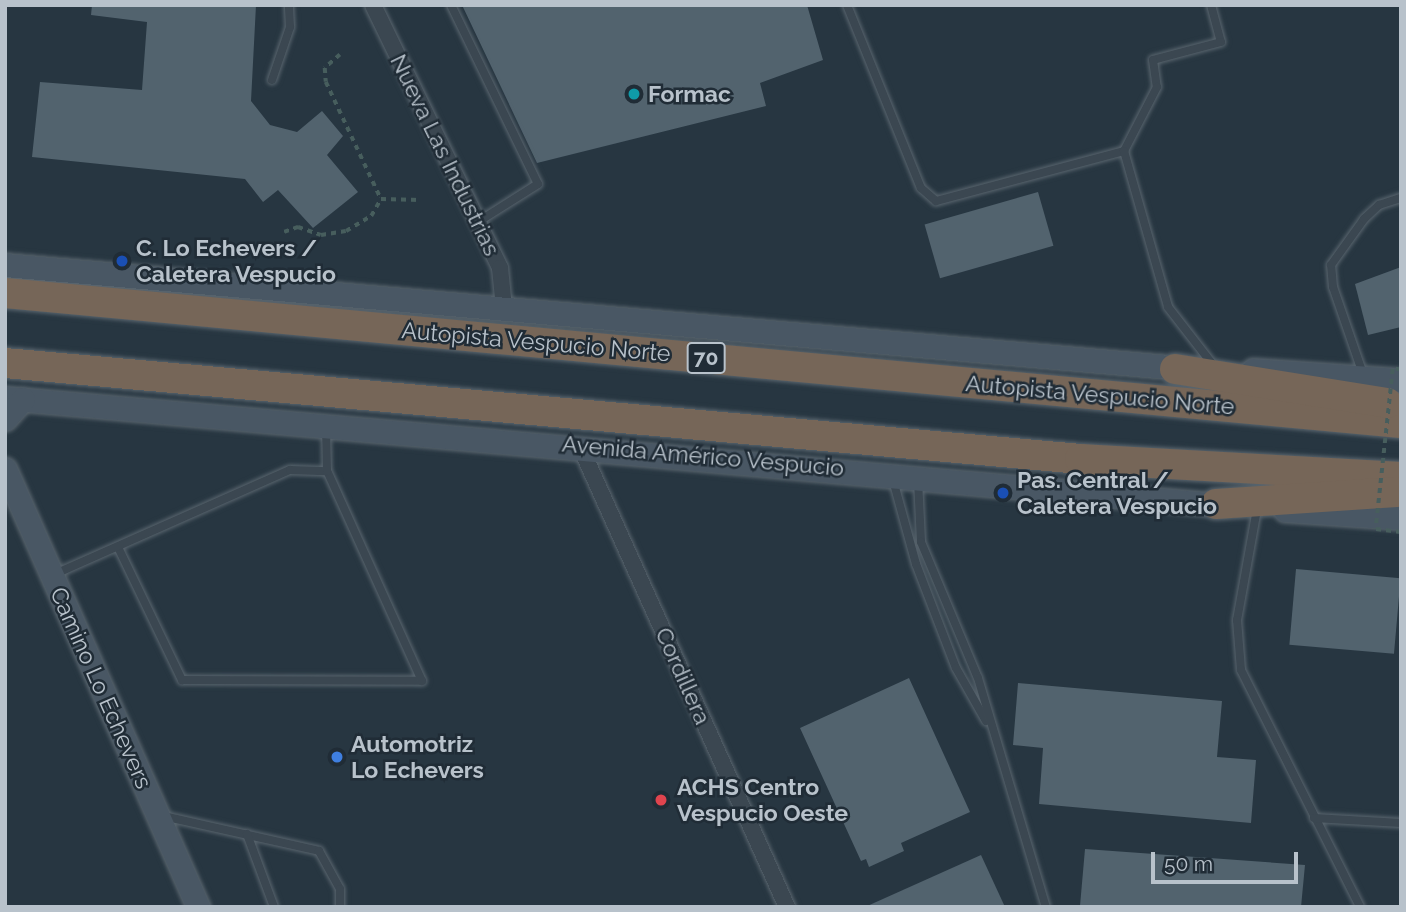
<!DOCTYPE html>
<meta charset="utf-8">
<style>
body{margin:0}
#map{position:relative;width:1406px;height:912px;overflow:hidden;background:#273641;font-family:Raleway,sans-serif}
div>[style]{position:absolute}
.building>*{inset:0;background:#52636e;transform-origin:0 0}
.path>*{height:3.5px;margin-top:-1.75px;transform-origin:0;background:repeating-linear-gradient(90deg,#475e5d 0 5px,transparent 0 10px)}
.roads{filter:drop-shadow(0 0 2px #59656e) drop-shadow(0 0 2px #59656e)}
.service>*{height:8px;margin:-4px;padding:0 4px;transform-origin:4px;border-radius:4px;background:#3b4751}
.minor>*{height:16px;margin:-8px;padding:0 8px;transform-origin:8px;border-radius:8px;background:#3b4751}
.secondary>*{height:23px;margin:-11.5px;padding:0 11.5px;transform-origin:11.5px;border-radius:11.5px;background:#495764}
.motorway>*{height:30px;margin:-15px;padding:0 15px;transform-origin:15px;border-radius:15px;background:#766658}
.path-bridge>*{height:3.5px;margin-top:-1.75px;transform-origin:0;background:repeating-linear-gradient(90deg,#475e5d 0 5px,transparent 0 10px)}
.dots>*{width:19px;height:19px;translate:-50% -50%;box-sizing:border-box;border:4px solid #202c36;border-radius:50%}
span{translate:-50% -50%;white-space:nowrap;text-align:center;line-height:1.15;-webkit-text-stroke:5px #202c36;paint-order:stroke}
.shield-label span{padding:2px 5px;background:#202c36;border:2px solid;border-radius:5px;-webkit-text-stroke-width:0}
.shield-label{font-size:21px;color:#b8c2cb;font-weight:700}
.poi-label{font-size:23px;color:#b8c2cb;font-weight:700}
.left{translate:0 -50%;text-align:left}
.street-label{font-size:23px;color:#b8c2cb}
.frame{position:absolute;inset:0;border:7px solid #b8c2cb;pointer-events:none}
.scale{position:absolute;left:1151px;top:852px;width:147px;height:32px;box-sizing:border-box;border:4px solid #b8c2cb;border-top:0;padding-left:9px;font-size:21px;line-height:24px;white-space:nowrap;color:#b8c2cb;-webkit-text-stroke:5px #202c36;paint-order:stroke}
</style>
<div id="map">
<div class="building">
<i style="clip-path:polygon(92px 5px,256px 5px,251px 101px,270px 125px,297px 132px,322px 111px,343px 136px,327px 155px,358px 192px,313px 228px,278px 190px,263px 202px,245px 179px,32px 157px,40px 82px,142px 90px,147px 22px,91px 15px)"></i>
<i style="clip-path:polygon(462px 5px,807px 5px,823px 60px,760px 83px,766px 106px,537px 163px)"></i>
<i style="left:1038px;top:192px;width:56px;height:118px;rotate:74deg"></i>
<i style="clip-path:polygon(1401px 267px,1401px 327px,1368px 335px,1355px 284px)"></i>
<i style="left:1296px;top:569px;width:105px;height:76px;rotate:5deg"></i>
<i style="clip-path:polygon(909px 678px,970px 812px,901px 843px,904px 851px,869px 867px,866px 859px,861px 861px,800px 728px)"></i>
<i style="clip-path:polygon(1018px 683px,1222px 701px,1217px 757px,1256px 760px,1251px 823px,1039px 804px,1043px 748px,1013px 745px)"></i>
<i style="clip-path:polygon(1085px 849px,1305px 865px,1301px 907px,1080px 906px)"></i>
<i style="clip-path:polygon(981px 855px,1005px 907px,865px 907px)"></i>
</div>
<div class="path">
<i style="left:340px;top:55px;width:20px;rotate:139deg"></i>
<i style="left:325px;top:68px;width:14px;rotate:86deg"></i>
<i style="left:326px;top:82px;width:129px;rotate:64.8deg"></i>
<i style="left:284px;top:232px;width:15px;rotate:-20deg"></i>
<i style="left:298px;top:227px;width:24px;rotate:19deg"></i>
<i style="left:321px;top:235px;width:25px;rotate:-9deg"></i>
<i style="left:346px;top:231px;width:29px;rotate:-31deg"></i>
<i style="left:371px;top:216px;width:20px;rotate:-60deg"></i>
<i style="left:381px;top:199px;width:40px;rotate:1.4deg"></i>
</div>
<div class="roads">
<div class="service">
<i style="left:451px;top:5px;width:199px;rotate:64.1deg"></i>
<i style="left:538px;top:184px;width:71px;rotate:147.7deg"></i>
<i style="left:847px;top:5px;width:197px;rotate:68deg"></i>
<i style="left:921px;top:188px;width:20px;rotate:41deg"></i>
<i style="left:936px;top:201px;width:195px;rotate:-14.9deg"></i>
<i style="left:1211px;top:5px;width:38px;rotate:75deg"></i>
<i style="left:1221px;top:42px;width:70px;rotate:165.2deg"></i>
<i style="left:1153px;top:60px;width:27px;rotate:82deg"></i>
<i style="left:1157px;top:87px;width:72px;rotate:117.3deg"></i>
<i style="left:1124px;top:151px;width:162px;rotate:74.2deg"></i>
<i style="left:1168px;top:307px;width:75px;rotate:52.1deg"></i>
<i style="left:272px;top:80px;width:56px;rotate:-71.2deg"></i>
<i style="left:290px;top:27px;width:22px;rotate:-93deg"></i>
<i style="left:1363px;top:374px;width:92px;rotate:-109deg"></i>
<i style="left:1333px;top:287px;width:22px;rotate:-95deg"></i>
<i style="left:1331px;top:265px;width:57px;rotate:-54.3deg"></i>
<i style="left:1364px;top:219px;width:21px;rotate:-43deg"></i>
<i style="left:1379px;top:205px;width:23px;rotate:-18deg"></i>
<i style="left:893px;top:480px;width:87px;rotate:74.7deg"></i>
<i style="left:916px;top:564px;width:111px;rotate:69deg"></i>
<i style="left:956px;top:668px;width:61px;rotate:60.5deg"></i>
<i style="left:918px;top:480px;width:62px;rotate:87.2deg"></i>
<i style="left:921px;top:542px;width:147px;rotate:67.3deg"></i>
<i style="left:978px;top:678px;width:239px;rotate:73.5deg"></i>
<i style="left:1257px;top:509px;width:113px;rotate:100.2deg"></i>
<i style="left:1237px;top:620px;width:50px;rotate:85.4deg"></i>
<i style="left:1241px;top:670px;width:265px;rotate:63.3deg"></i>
<i style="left:118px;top:547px;width:148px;rotate:64.3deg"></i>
<i style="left:182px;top:680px;width:240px;rotate:0.2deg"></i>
<i style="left:422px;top:681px;width:230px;rotate:-114.3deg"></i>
<i style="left:55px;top:574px;width:257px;rotate:-23.9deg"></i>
<i style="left:290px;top:470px;width:37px;rotate:2deg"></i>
<i style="left:327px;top:471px;width:43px;rotate:-91.3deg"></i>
<i style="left:163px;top:816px;width:160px;rotate:12.6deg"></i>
<i style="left:319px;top:851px;width:43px;rotate:61.1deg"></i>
<i style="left:340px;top:889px;width:18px;rotate:90deg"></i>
<i style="left:1314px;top:818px;width:87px;rotate:3.3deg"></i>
<i style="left:247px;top:834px;width:78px;rotate:69.7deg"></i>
</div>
<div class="minor">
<i style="left:373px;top:5px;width:292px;rotate:64.2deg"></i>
<i style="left:500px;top:268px;width:40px;rotate:84.3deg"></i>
<i style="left:580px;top:446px;width:505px;rotate:65.82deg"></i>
</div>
<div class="secondary">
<i style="left:5px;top:265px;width:1191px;rotate:5.01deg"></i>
<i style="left:1253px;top:370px;width:148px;rotate:3.9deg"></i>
<i style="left:5px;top:398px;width:1230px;rotate:5.04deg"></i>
<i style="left:5px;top:419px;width:27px;rotate:-48deg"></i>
<i style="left:5px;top:469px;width:479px;rotate:66.2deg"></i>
<i style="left:1285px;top:510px;width:116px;rotate:3.9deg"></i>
</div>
<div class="motorway">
<i style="left:5px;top:293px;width:1402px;rotate:5.32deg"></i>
<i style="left:5px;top:363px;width:1079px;rotate:5.1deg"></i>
<i style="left:1080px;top:459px;width:322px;rotate:3.2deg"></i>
<i style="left:1175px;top:369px;width:215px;rotate:9.1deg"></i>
<i style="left:1216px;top:504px;width:181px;rotate:-3.8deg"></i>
</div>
</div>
<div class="path-bridge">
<i style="left:1401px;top:370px;width:8px;rotate:-173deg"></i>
<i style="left:1393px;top:369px;width:161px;rotate:96.1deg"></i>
<i style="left:1376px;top:529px;width:25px;rotate:7deg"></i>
</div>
<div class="dots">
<i style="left:634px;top:94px;background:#0f9aa8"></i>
<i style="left:122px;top:261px;background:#1a4fb4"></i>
<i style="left:1003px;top:493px;background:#1a4fb4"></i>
<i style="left:337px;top:757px;background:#3f7fe0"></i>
<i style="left:661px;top:800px;background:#e0444e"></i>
</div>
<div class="shield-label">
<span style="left:706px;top:358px">70</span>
</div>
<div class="poi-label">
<span class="left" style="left:648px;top:94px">Formac</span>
<span class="left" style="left:136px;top:261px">C. Lo Echevers /<br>Caletera Vespucio</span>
<span class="left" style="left:1017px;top:493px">Pas. Central /<br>Caletera Vespucio</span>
<span class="left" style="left:351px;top:757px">Automotriz<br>Lo Echevers</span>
<span class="left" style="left:677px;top:800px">ACHS Centro<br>Vespucio Oeste</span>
</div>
<div class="street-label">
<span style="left:445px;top:155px;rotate:64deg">Nueva Las Industrias</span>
<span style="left:536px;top:342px;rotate:5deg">Autopista Vespucio Norte</span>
<span style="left:1100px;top:395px;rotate:5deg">Autopista Vespucio Norte</span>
<span style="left:703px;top:456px;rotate:5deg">Avenida Américo Vespucio</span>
<span style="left:683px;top:676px;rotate:66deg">Cordillera</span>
<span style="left:101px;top:688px;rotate:66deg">Camino Lo Echevers</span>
</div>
<div class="frame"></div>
<div class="scale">50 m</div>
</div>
